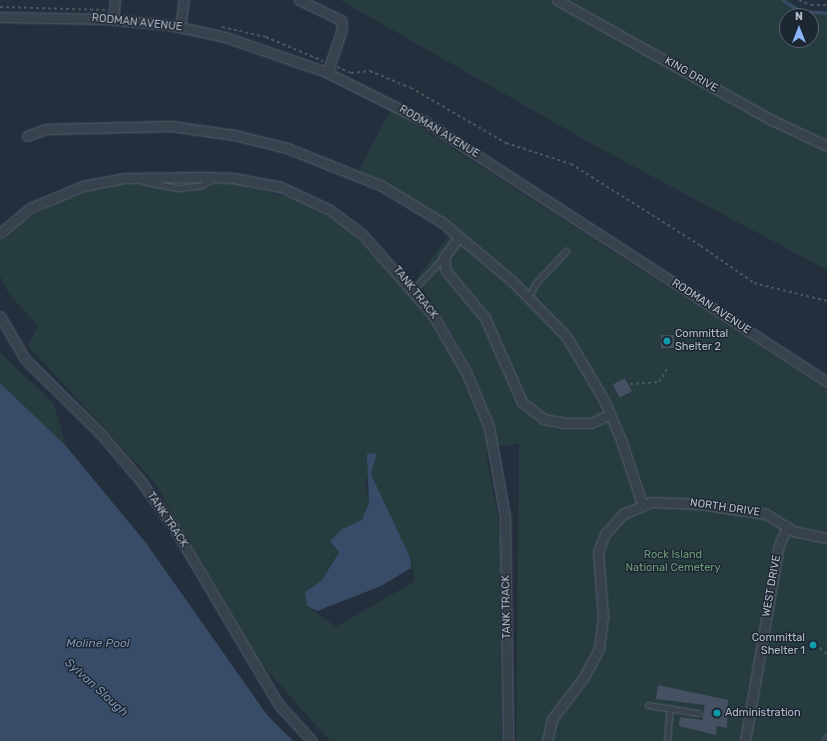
<!DOCTYPE html>
<style>
body{margin:0}
#map{position:relative;width:827px;height:741px;overflow:hidden;background:#242f3e;font-family:Rubik,sans-serif}
div>[style]{position:absolute}
.green>*{inset:0;background:#263c3f}
.water>*{inset:0;background:#394c67}
.stream>*{height:2.5px;margin:-1.25px;padding:0 1.25px;transform-origin:1.25px;border-radius:1.25px;background:#394c67}
.building>*{inset:0;background:#455162;transform-origin:0 0}
.path>*{height:1.5px;margin-top:-0.75px;transform-origin:0;background:repeating-linear-gradient(90deg,#44595c 0 3px,transparent 0 6px)}
.roads{filter:drop-shadow(0 0 1px #565f6c) drop-shadow(0 0 1px #565f6c)}
.service>*{height:4.5px;margin:-2.25px;padding:0 2.25px;transform-origin:2.25px;border-radius:2.25px;background:#38414e}
.minor>*{height:9px;margin:-4.5px;padding:0 4.5px;transform-origin:4.5px;border-radius:4.5px;background:#38414e}
.dots>*{width:11px;height:11px;translate:-50% -50%;box-sizing:border-box;border:2px solid #1d2633;border-radius:50%}
span{translate:-50% -50%;white-space:nowrap;text-align:center;line-height:1.15;-webkit-text-stroke:3px #1d2633;paint-order:stroke}
.street-label{font-size:11px;color:#b4bcc9}
.poi-label{font-size:11px;color:#b4bcc9}
.left{translate:0 -50%;text-align:left}
.right{translate:-100% -50%;text-align:right}
.park-label{font-size:11px;color:#6b9a76}
.water-label{font-size:12px;color:#7c92b1;font-style:italic}
.north{position:absolute;left:779px;top:8px;width:40px;height:40px;box-sizing:border-box;background:#1d2633;border:1px solid #59626f;border-radius:50%;rotate:0deg;font-size:11px;font-weight:700;line-height:16px;text-align:center;color:#b4bcc9}
.north::after{content:'';display:block;margin:auto;width:14px;height:18px;background:#8ab4f8;clip-path:polygon(50% 0,100% 100%,50% 72%,0 100%)}
</style>
<div id="map">
<div class="green">
<i style="clip-path:polygon(evenodd,340px 0,788px 0,803px 10px,827px 12px,827px 270px,601px 149px,340px 0,787px 16px,811px 16px,811px 40px,787px 40px,787px 16px)"></i>
<i style="clip-path:polygon(391px 109px,827px 389px,827px 741px,516px 741px,519px 444px,498px 446px,473px 373px,448px 327px,416px 279px,455px 227px,359px 170px)"></i>
<i style="clip-path:polygon(evenodd,131px 183px,190px 192px,218px 183px,237px 183px,302px 201px,347px 228px,425px 309px,467px 380px,488px 438px,487px 459px,503px 545px,502px 741px,330px 741px,258px 660px,155px 483px,28px 346px,38px 326px,9px 294px,0 276px,0 241px,22px 221px,59px 202px,101px 187px,131px 183px,376px 453px,371px 474px,410px 557px,415px 581px,336px 627px,307px 606px,305px 592px,322px 580px,339px 551px,330px 541px,342px 529px,362px 520px,369px 502px,365px 484px,376px 453px)"></i>
<i style="clip-path:polygon(0 352px,54px 404px,66px 446px,0 383px)"></i>
</div>
<div class="water">
<i style="clip-path:polygon(0 383px,66px 446px,146px 543px,267px 715px,293px 741px,0 741px)"></i>
<i style="clip-path:polygon(377px 453px,371px 474px,410px 557px,411px 568px,381px 586px,317px 611px,307px 606px,305px 592px,322px 580px,339px 552px,330px 541px,342px 529px,362px 520px,369px 502px,367px 454px)"></i>
</div>
<div class="stream">
<i style="left:783px;top:0;width:20px;rotate:33deg"></i>
<i style="left:800px;top:11px;width:27px;rotate:4deg"></i>
</div>
<div class="building">
<i style="left:661px;top:335px;width:13px;height:13px"></i>
<i style="left:625px;top:378px;width:15px;height:14px;rotate:62deg"></i>
<i style="clip-path:polygon(658px 685px,728px 700px,727px 728px,717px 726px,716px 735px,679px 726px,680px 717px,702px 720px,705px 705px,656px 699px)"></i>
</div>
<div class="path">
<i style="left:799px;top:0;width:13px;rotate:23deg"></i>
<i style="left:811px;top:5px;width:16px"></i>
<i style="left:0;top:7px;width:106px;rotate:1.6deg"></i>
<i style="left:222px;top:27px;width:45px;rotate:12.8deg"></i>
<i style="left:266px;top:37px;width:62px;rotate:22.8deg"></i>
<i style="left:337px;top:67px;width:15px;rotate:23deg"></i>
<i style="left:351px;top:73px;width:19px;rotate:-6deg"></i>
<i style="left:370px;top:71px;width:44px;rotate:22.5deg"></i>
<i style="left:411px;top:88px;width:110px;rotate:30.1deg"></i>
<i style="left:506px;top:143px;width:68px;rotate:17.9deg"></i>
<i style="left:571px;top:164px;width:154px;rotate:32.2deg"></i>
<i style="left:701px;top:246px;width:65px;rotate:34.9deg"></i>
<i style="left:754px;top:283px;width:75px;rotate:13.9deg"></i>
<i style="left:630px;top:384px;width:29px;rotate:-4deg"></i>
<i style="left:659px;top:382px;width:17px;rotate:-59deg"></i>
<i style="left:820px;top:648px;width:9px;rotate:41deg"></i>
</div>
<div class="roads">
<div class="service">
<i style="left:142px;top:181px;width:38px;rotate:11deg"></i>
<i style="left:179px;top:188px;width:20px;rotate:-6deg"></i>
<i style="left:199px;top:186px;width:17px;rotate:-25deg"></i>
<i style="left:414px;top:289px;width:44px;rotate:-46.8deg"></i>
<i style="left:528px;top:298px;width:17px;rotate:-62deg"></i>
<i style="left:536px;top:283px;width:44px;rotate:-46.8deg"></i>
<i style="left:648px;top:705px;width:51px;rotate:9.1deg"></i>
<i style="left:667px;top:741px;width:32px;rotate:-85deg"></i>
</div>
<div class="minor">
<i style="left:299px;top:0;width:47px;rotate:25.5deg"></i>
<i style="left:341px;top:20px;width:9px;rotate:84deg"></i>
<i style="left:342px;top:29px;width:46px;rotate:108.8deg"></i>
<i style="left:557px;top:0;width:246px;rotate:29.2deg"></i>
<i style="left:772px;top:120px;width:61px;rotate:25.3deg"></i>
<i style="left:0;top:17px;width:107px;rotate:1.1deg"></i>
<i style="left:107px;top:19px;width:63px;rotate:5.4deg"></i>
<i style="left:170px;top:25px;width:56px;rotate:12.3deg"></i>
<i style="left:225px;top:37px;width:105px;rotate:19deg"></i>
<i style="left:324px;top:71px;width:112px;rotate:26.6deg"></i>
<i style="left:424px;top:121px;width:480px;rotate:32.9deg"></i>
<i style="left:113px;top:19px;width:19px;rotate:-84deg"></i>
<i style="left:180px;top:27px;width:27px;rotate:-82deg"></i>
<i style="left:27px;top:136px;width:19px;rotate:-21deg"></i>
<i style="left:45px;top:129px;width:126px;rotate:-1.4deg"></i>
<i style="left:171px;top:126px;width:64px;rotate:8.1deg"></i>
<i style="left:234px;top:135px;width:55px;rotate:13.8deg"></i>
<i style="left:287px;top:148px;width:102px;rotate:21.8deg"></i>
<i style="left:382px;top:186px;width:71px;rotate:31.2deg"></i>
<i style="left:443px;top:223px;width:89px;rotate:40deg"></i>
<i style="left:511px;top:280px;width:78px;rotate:45.5deg"></i>
<i style="left:566px;top:336px;width:74px;rotate:59.3deg"></i>
<i style="left:604px;top:400px;width:43px;rotate:67deg"></i>
<i style="left:621px;top:440px;width:67px;rotate:71.8deg"></i>
<i style="left:0;top:233px;width:39px;rotate:-40deg"></i>
<i style="left:30px;top:208px;width:57px;rotate:-22.5deg"></i>
<i style="left:83px;top:186px;width:43px;rotate:-10.8deg"></i>
<i style="left:125px;top:178px;width:82px;rotate:-0.7deg"></i>
<i style="left:207px;top:177px;width:26px;rotate:2deg"></i>
<i style="left:233px;top:178px;width:49px;rotate:10.6deg"></i>
<i style="left:281px;top:187px;width:54px;rotate:25.1deg"></i>
<i style="left:330px;top:210px;width:40px;rotate:37deg"></i>
<i style="left:362px;top:234px;width:108px;rotate:48.8deg"></i>
<i style="left:433px;top:315px;width:66px;rotate:59.9deg"></i>
<i style="left:466px;top:372px;width:60px;rotate:67.3deg"></i>
<i style="left:489px;top:427px;width:91px;rotate:79.9deg"></i>
<i style="left:505px;top:517px;width:224px;rotate:89.2deg"></i>
<i style="left:459px;top:237px;width:25px;rotate:127deg"></i>
<i style="left:444px;top:257px;width:14px;rotate:82deg"></i>
<i style="left:446px;top:271px;width:61px;rotate:50.3deg"></i>
<i style="left:485px;top:318px;width:92px;rotate:66.2deg"></i>
<i style="left:522px;top:402px;width:28px;rotate:38deg"></i>
<i style="left:544px;top:419px;width:21px;rotate:11deg"></i>
<i style="left:565px;top:423px;width:26px"></i>
<i style="left:591px;top:423px;width:21px;rotate:-25deg"></i>
<i style="left:0;top:316px;width:50px;rotate:59.8deg"></i>
<i style="left:25px;top:359px;width:107px;rotate:44.6deg"></i>
<i style="left:101px;top:434px;width:60px;rotate:49.7deg"></i>
<i style="left:140px;top:480px;width:57px;rotate:54.3deg"></i>
<i style="left:173px;top:526px;width:208px;rotate:59.4deg"></i>
<i style="left:279px;top:705px;width:49px;rotate:47.5deg"></i>
<i style="left:547px;top:741px;width:23px;rotate:-77deg"></i>
<i style="left:552px;top:719px;width:53px;rotate:-52.7deg"></i>
<i style="left:584px;top:677px;width:32px;rotate:-62deg"></i>
<i style="left:599px;top:649px;width:33px;rotate:-83deg"></i>
<i style="left:603px;top:616px;width:64px;rotate:-94.5deg"></i>
<i style="left:598px;top:552px;width:19px;rotate:-69deg"></i>
<i style="left:605px;top:534px;width:27px;rotate:-48deg"></i>
<i style="left:623px;top:514px;width:30px;rotate:-23deg"></i>
<i style="left:651px;top:502px;width:48px;rotate:2.4deg"></i>
<i style="left:699px;top:504px;width:68px;rotate:8.5deg"></i>
<i style="left:766px;top:514px;width:32px;rotate:32deg"></i>
<i style="left:793px;top:531px;width:35px;rotate:12deg"></i>
<i style="left:745px;top:741px;width:199px;rotate:-80.2deg"></i>
<i style="left:779px;top:545px;width:20px;rotate:-66deg"></i>
<i style="left:827px;top:741px;width:2px;rotate:-90deg"></i>
</div>
</div>
<div class="dots">
<i style="left:667px;top:341px;background:#0f9aa8"></i>
<i style="left:813px;top:645px;background:#0f9aa8"></i>
<i style="left:717px;top:713px;background:#0f9aa8"></i>
</div>
<div class="street-label">
<span style="left:137px;top:23px;rotate:6deg">RODMAN AVENUE</span>
<span style="left:691px;top:75px;rotate:30deg">KING DRIVE</span>
<span style="left:439px;top:132px;rotate:31deg">RODMAN AVENUE</span>
<span style="left:415px;top:293px;rotate:51deg">TANK TRACK</span>
<span style="left:711px;top:307px;rotate:33deg">RODMAN AVENUE</span>
<span style="left:725px;top:508px;rotate:8deg">NORTH DRIVE</span>
<span style="left:167px;top:520px;rotate:56deg">TANK TRACK</span>
<span style="left:772px;top:586px;rotate:-80deg">WEST DRIVE</span>
<span style="left:507px;top:607px;rotate:-91deg">TANK TRACK</span>
</div>
<div class="poi-label">
<span class="left" style="left:675px;top:341px">Committal<br>Shelter 2</span>
<span class="right" style="left:805px;top:645px">Committal<br>Shelter 1</span>
<span class="left" style="left:725px;top:713px">Administration</span>
</div>
<div class="park-label">
<span style="left:673px;top:562px">Rock Island<br>National Cemetery</span>
</div>
<div class="water-label">
<span style="left:98px;top:644px">Moline Pool</span>
<span style="left:96px;top:688px;rotate:42deg">Sylvan Slough</span>
</div>
<div class="north">N</div>
</div>
